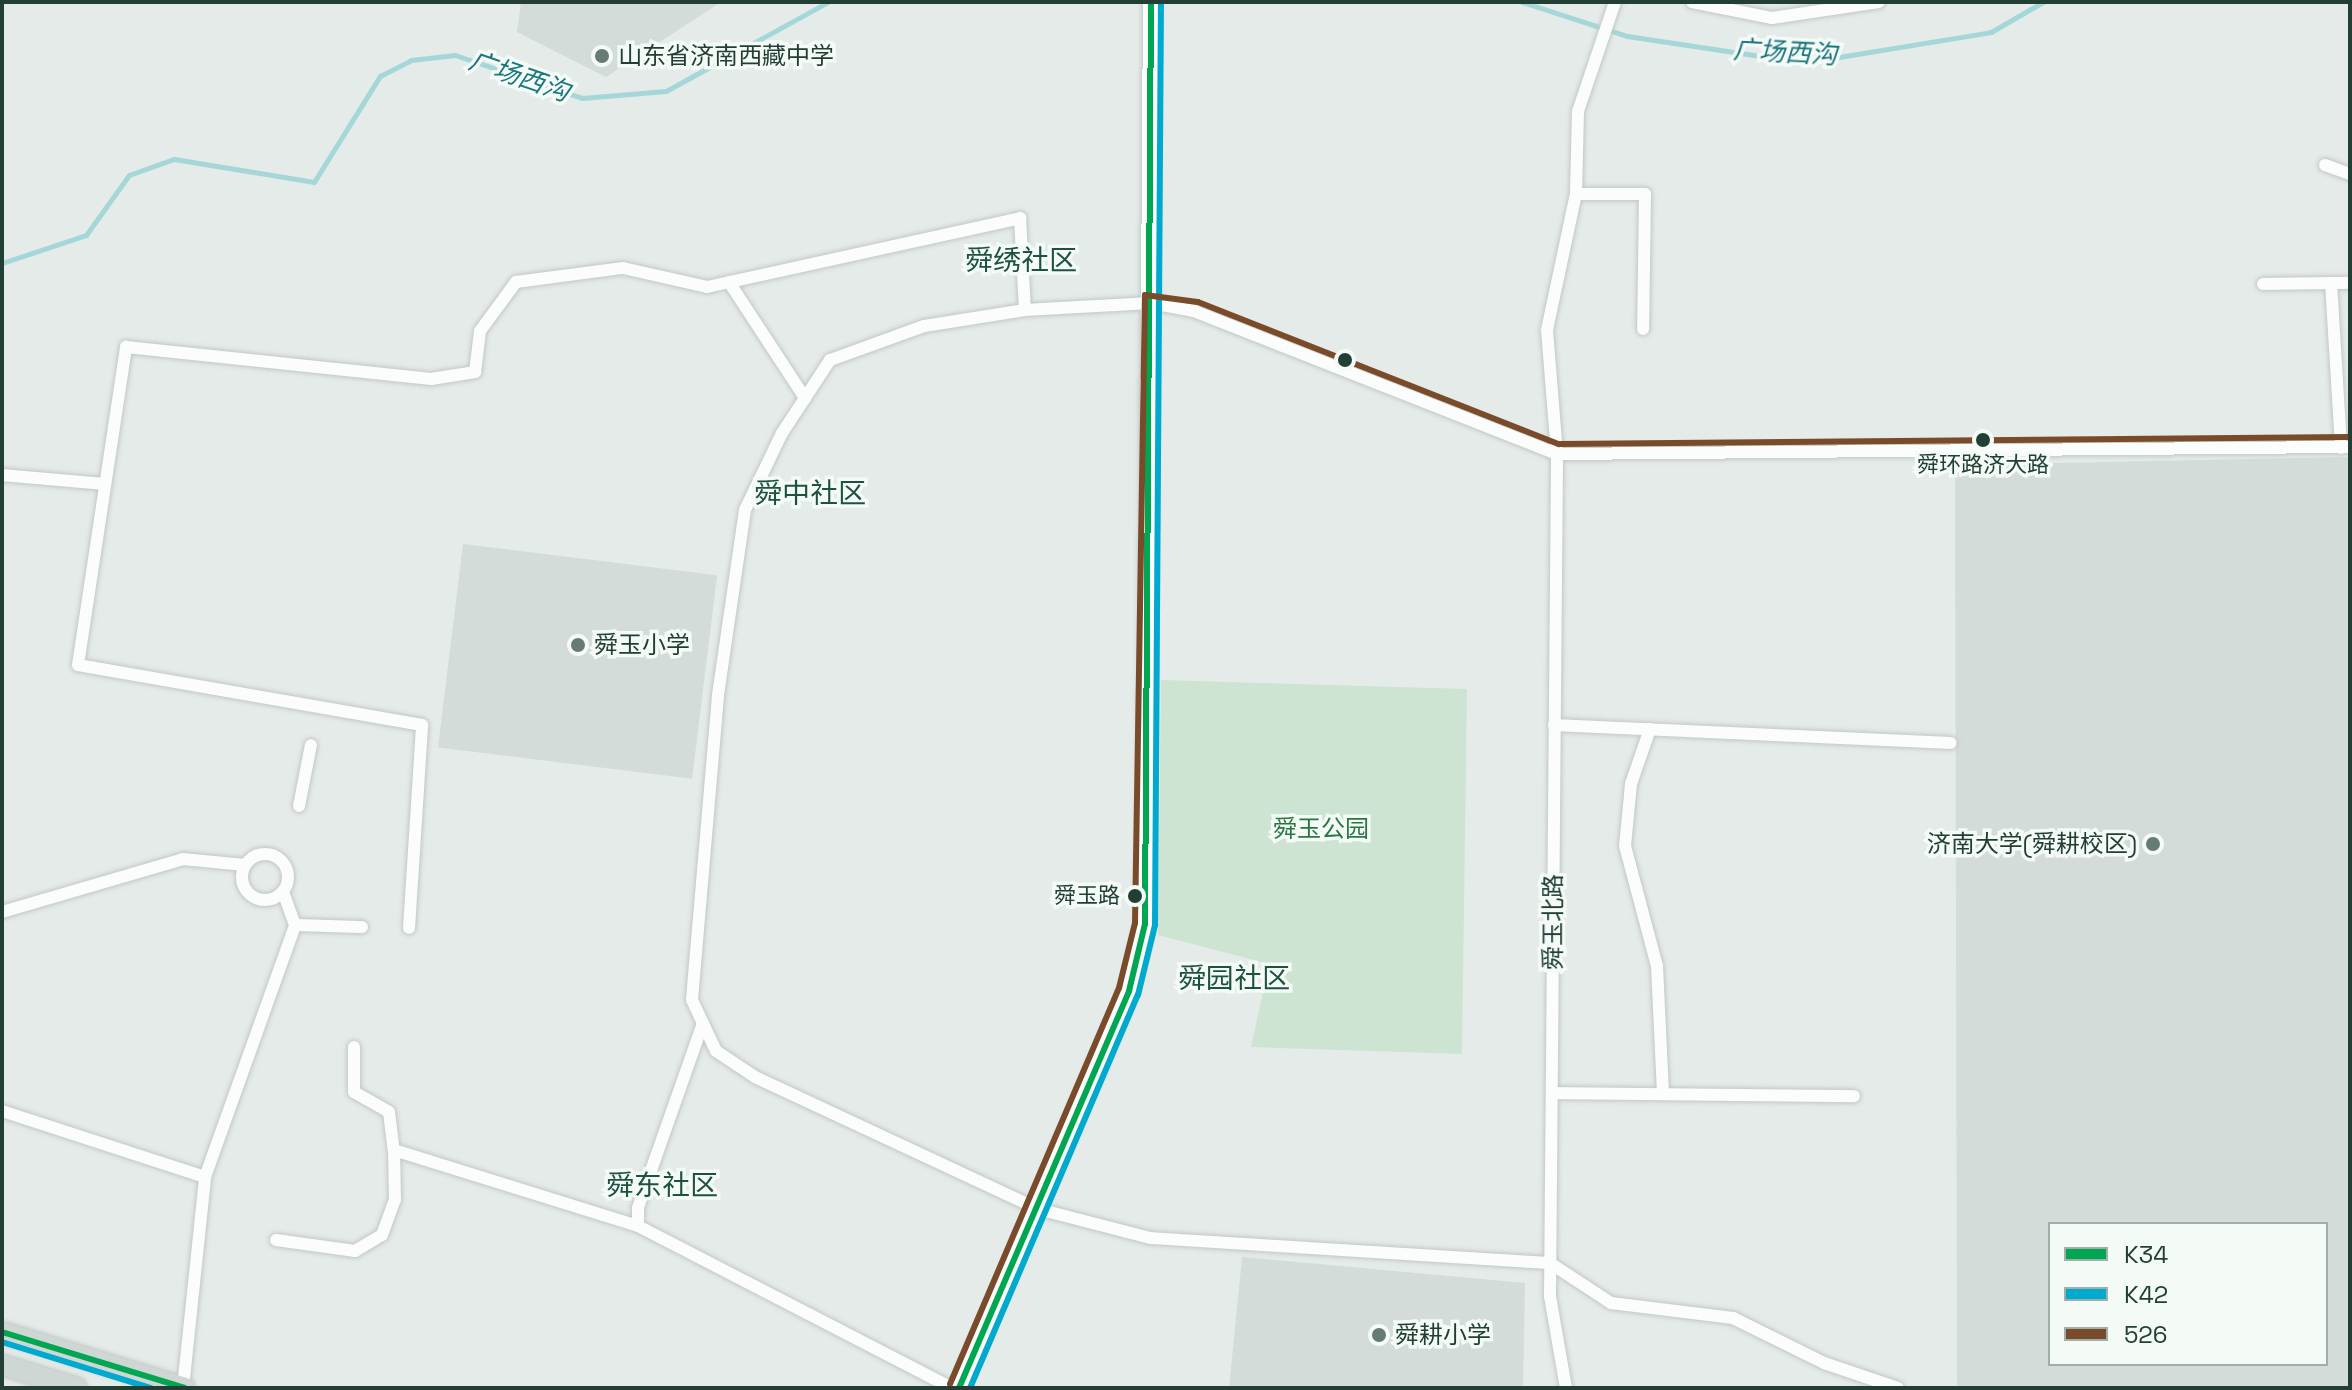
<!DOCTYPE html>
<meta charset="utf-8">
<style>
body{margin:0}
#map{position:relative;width:2352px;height:1390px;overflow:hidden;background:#e5ebe8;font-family:"Space Grotesk","Noto Sans SC",sans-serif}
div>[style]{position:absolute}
.built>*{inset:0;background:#d3dcd8;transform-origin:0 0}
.green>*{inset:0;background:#cee4d3}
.stream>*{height:5px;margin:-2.5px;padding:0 2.5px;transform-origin:2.5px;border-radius:2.5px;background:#a5d7d9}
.roads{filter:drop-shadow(0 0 2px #c2c8c5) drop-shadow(0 0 2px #c2c8c5)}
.minor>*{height:12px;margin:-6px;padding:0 6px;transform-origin:6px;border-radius:6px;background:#fbfcfc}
.minor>.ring{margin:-6px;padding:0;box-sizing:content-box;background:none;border:12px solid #fbfcfc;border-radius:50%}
.tertiary>*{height:16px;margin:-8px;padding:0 8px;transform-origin:8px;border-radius:8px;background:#fbfcfc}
.primary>*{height:20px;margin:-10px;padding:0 10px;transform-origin:10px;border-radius:10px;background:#ced7d4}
.bus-1>*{height:6px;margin:-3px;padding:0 3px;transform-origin:3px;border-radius:3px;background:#00a651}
.bus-2>*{height:6px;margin:-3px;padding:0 3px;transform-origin:3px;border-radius:3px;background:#00a9ce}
.bus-3>*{height:6px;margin:-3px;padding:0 3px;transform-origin:3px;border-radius:3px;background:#7a4b2a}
.dots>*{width:22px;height:22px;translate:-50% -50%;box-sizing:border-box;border:4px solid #f4faf6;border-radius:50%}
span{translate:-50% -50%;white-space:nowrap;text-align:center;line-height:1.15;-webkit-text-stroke:7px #f4faf6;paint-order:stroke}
.bus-label{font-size:22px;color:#223f35}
.right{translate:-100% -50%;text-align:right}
.poi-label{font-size:24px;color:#223f35}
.left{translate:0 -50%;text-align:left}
.park-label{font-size:24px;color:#2b7741}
.street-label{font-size:24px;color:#223f35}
.water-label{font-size:26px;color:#1b767d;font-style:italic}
.quarter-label{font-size:28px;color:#1d5240}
.frame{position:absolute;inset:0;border:4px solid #223f35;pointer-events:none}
.legend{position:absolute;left:2048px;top:1222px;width:280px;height:144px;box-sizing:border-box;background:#f4faf6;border:2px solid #a0afa9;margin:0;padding:10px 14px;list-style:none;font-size:24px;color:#223f35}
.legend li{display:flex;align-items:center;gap:16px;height:40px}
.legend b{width:40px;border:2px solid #a0afa9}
</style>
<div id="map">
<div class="built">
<i style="clip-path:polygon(521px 2px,721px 2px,606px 77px,517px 32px)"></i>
<i style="clip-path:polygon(evenodd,2350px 457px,2350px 1388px,1957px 1388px,1955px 465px,2350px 457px,2050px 1224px,2326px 1224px,2326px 1364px,2050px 1364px,2050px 1224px)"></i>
<i style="left:463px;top:544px;width:256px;height:205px;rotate:7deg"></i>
<i style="clip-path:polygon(1242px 1257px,1525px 1283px,1523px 1388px,1229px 1388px)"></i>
</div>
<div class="green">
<i style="clip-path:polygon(1161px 680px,1467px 689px,1462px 1054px,1251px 1047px,1269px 964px,1158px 935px)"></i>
</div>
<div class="stream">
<i style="left:1522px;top:2px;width:110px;rotate:17.9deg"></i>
<i style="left:1627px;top:36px;width:135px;rotate:8.5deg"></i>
<i style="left:1761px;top:56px;width:78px;rotate:0.7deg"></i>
<i style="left:1839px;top:57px;width:154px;rotate:-9.3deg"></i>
<i style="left:1991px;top:32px;width:60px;rotate:-30deg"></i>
<i style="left:2px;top:263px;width:89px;rotate:-18.4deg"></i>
<i style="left:86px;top:235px;width:74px;rotate:-54.4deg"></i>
<i style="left:129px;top:175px;width:48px;rotate:-19.6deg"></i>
<i style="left:174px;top:159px;width:142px;rotate:9.3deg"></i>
<i style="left:314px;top:182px;width:125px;rotate:-58.1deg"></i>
<i style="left:380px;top:76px;width:35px;rotate:-27deg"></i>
<i style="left:411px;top:60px;width:44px;rotate:-6.5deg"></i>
<i style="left:455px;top:55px;width:134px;rotate:18.7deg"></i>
<i style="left:582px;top:98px;width:84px;rotate:-4.8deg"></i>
<i style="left:666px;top:91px;width:185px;rotate:-28.8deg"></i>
</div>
<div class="roads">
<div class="minor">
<i style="left:1615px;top:2px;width:115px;rotate:108.7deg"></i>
<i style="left:1578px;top:111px;width:83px;rotate:91.4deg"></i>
<i style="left:1576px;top:194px;width:69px"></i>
<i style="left:1645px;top:194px;width:135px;rotate:90.8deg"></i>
<i style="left:1692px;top:2px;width:82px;rotate:11.3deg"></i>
<i style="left:1772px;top:18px;width:108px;rotate:-8.5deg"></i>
<i style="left:2325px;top:165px;width:27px;rotate:20deg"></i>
<i style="left:729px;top:282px;width:139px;rotate:56.8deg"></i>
<i style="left:2331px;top:283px;width:165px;rotate:86.5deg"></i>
<i style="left:2263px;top:284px;width:87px;rotate:-0.7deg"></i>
<i style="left:1025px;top:310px;width:102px;rotate:171deg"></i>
<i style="left:924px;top:326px;width:100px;rotate:160.1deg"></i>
<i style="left:830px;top:360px;width:87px;rotate:123.3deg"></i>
<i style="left:782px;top:433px;width:85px;rotate:115.7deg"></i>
<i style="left:745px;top:510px;width:188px;rotate:98.3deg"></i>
<i style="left:718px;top:696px;width:305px;rotate:94.9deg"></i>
<i style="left:692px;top:1000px;width:56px;rotate:64.8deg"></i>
<i style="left:716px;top:1051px;width:47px;rotate:33.7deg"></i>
<i style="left:755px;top:1077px;width:312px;rotate:25deg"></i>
<i style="left:1038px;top:1209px;width:116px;rotate:14.5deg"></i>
<i style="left:1150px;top:1238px;width:401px;rotate:3.6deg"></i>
<i style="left:1550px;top:1263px;width:73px;rotate:33.3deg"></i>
<i style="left:1611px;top:1303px;width:123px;rotate:7deg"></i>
<i style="left:1733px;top:1318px;width:102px;rotate:26.3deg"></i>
<i style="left:1824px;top:1363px;width:78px;rotate:18.7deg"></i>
<i style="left:2px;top:475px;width:103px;rotate:5deg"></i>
<i style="left:1554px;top:725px;width:397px;rotate:2.6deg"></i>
<i style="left:1650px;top:729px;width:58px;rotate:109.1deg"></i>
<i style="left:1631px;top:784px;width:62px;rotate:95.5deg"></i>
<i style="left:1625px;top:846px;width:124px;rotate:75.1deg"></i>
<i style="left:1657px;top:966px;width:128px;rotate:87.3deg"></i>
<i style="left:299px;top:806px;width:62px;rotate:-78.9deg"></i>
<i class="ring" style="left:242px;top:854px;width:34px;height:34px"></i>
<i style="left:283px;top:892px;width:35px;rotate:70deg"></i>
<i style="left:2px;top:912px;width:189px;rotate:-16.3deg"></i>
<i style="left:183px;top:859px;width:62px;rotate:5.5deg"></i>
<i style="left:409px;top:928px;width:203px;rotate:-86.3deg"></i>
<i style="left:422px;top:725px;width:349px;rotate:-170.1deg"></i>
<i style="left:78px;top:665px;width:322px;rotate:-81.4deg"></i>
<i style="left:126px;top:347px;width:307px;rotate:6deg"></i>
<i style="left:431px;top:379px;width:45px;rotate:-9deg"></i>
<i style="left:475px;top:372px;width:41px;rotate:-83deg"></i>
<i style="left:480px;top:331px;width:61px;rotate:-53.7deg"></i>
<i style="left:516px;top:282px;width:108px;rotate:-7.5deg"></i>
<i style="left:623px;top:268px;width:86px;rotate:12.7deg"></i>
<i style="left:707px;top:287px;width:321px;rotate:-12.4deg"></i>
<i style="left:1020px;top:218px;width:92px;rotate:86.9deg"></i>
<i style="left:1025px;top:310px;width:126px;rotate:-3.2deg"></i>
<i style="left:1151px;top:303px;width:44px;rotate:10.5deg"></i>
<i style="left:1194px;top:311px;width:390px;rotate:21.5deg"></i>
<i style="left:1557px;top:454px;width:793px;rotate:-0.51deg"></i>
<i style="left:703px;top:1023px;width:196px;rotate:109.4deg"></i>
<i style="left:638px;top:1208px;width:18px;rotate:90deg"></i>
<i style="left:638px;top:1226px;width:353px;rotate:27.3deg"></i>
<i style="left:354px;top:1047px;width:45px;rotate:90deg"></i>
<i style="left:354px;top:1092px;width:40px;rotate:29.7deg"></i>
<i style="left:389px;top:1112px;width:38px;rotate:83deg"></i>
<i style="left:1552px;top:1093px;width:302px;rotate:0.6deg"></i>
<i style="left:2px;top:1111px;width:213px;rotate:18deg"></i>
<i style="left:276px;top:1240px;width:80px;rotate:7.9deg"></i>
<i style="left:355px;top:1251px;width:31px;rotate:-31deg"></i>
<i style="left:382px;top:1235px;width:37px;rotate:-70deg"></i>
<i style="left:395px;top:1200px;width:50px;rotate:-91.1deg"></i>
<i style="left:394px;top:1150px;width:256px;rotate:17.3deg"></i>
<i style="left:183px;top:1388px;width:212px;rotate:-84deg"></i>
<i style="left:205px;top:1177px;width:268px;rotate:-70.3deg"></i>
<i style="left:295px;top:925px;width:67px;rotate:1.7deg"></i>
<i style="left:1566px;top:1388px;width:93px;rotate:-99.9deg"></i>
<i style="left:1550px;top:1296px;width:842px;rotate:-89.52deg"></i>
<i style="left:1557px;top:454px;width:124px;rotate:-94.6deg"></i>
<i style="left:1547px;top:330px;width:139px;rotate:-78deg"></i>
</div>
<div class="tertiary">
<i style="left:959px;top:1388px;width:432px;rotate:-66.8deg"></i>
<i style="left:1129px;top:991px;width:69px;rotate:-76.6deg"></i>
<i style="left:1145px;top:924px;width:922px;rotate:-89.63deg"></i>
</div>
<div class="primary">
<i style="left:2px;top:1332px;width:191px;rotate:17deg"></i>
<i style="left:2px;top:1365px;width:78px;rotate:17deg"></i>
</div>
</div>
<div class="bus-1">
<i style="left:2px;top:1332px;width:191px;rotate:17deg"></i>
<i style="left:959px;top:1388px;width:432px;rotate:-66.8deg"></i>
<i style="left:1129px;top:991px;width:69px;rotate:-76.6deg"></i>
<i style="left:1145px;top:924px;width:922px;rotate:-89.63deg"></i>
</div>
<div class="bus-2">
<i style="left:2px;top:1342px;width:156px;rotate:17.2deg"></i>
<i style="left:970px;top:1388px;width:427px;rotate:-66.9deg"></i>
<i style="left:1138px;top:995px;width:72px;rotate:-76.3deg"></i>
<i style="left:1155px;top:925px;width:923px;rotate:-89.63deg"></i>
</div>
<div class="bus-3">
<i style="left:950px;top:1384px;width:431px;rotate:-66.9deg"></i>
<i style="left:1119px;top:988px;width:67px;rotate:-76.2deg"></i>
<i style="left:1135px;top:923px;width:628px;rotate:-89.09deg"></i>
<i style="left:1145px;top:295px;width:53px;rotate:7.5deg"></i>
<i style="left:1198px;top:302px;width:388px;rotate:21.5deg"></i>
<i style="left:1559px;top:444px;width:791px;rotate:-0.51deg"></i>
</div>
<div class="dots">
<i style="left:602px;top:56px;background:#667b74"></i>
<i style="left:1345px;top:360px;background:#223f35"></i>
<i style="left:1983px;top:440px;background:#223f35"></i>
<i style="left:578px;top:645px;background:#667b74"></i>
<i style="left:2153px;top:844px;background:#667b74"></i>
<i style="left:1135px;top:896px;background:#223f35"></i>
<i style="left:1379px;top:1335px;background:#667b74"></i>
</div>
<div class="bus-label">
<span style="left:1983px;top:465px">舜环路济大路</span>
<span class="right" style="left:1120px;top:896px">舜玉路</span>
</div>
<div class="poi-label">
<span class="left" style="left:618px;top:56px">山东省济南西藏中学</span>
<span class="left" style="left:594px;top:645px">舜玉小学</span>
<span class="right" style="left:2137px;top:844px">济南大学(舜耕校区)</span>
<span class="left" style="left:1395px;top:1335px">舜耕小学</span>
</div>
<div class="park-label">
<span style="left:1321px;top:829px">舜玉公园</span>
</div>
<div class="street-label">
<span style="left:1553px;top:922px;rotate:-90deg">舜玉北路</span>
</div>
<div class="water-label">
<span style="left:1785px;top:53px;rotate:3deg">广场西沟</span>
<span style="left:519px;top:77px;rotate:19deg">广场西沟</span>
</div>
<div class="quarter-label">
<span style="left:1021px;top:260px">舜绣社区</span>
<span style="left:810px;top:493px">舜中社区</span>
<span style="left:1234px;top:978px">舜园社区</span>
<span style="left:662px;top:1185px">舜东社区</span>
</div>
<div class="frame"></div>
<ul class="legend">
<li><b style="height:10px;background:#00a651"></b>K34</li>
<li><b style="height:10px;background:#00a9ce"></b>K42</li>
<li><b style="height:10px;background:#7a4b2a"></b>526</li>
</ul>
</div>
